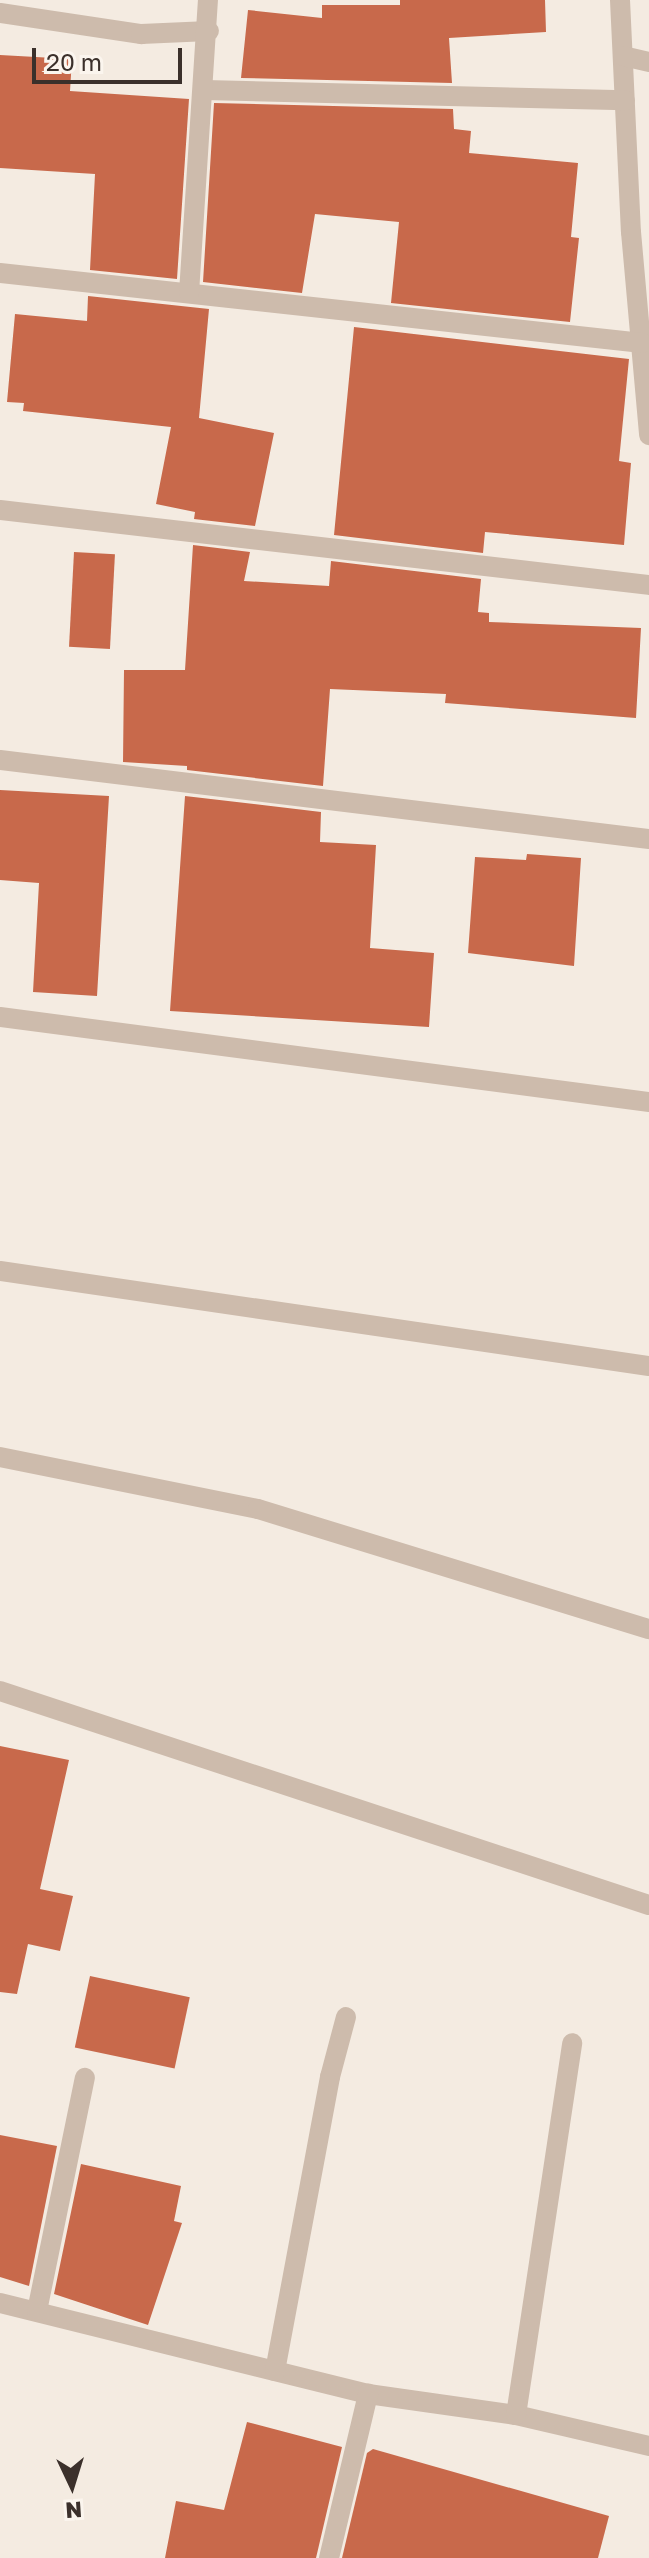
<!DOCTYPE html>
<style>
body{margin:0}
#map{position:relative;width:649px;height:2558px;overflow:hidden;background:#f4ebe1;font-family:"Golos Text",sans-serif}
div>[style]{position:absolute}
.building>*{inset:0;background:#c8694b;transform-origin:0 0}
.minor>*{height:20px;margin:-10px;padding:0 10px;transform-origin:10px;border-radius:10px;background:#cdbbac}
span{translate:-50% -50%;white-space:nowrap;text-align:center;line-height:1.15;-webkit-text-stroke:7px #fbf5ee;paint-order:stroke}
.north{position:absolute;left:32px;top:2446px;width:80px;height:80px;-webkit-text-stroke:6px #fbf5ee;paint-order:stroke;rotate:176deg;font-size:22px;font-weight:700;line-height:32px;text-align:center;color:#3b302b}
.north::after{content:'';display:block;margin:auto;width:28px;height:36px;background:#3b302b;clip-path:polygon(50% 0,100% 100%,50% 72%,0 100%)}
.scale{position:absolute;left:32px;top:48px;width:150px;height:36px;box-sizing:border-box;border:4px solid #3b302b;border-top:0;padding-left:10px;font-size:24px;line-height:28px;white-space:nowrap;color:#3b302b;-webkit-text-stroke:6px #fbf5ee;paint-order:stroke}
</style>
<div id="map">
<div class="building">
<i style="clip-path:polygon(400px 0,545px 0,546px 32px,449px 38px,452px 83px,241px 78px,248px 10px,322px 18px,322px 5px,400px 5px)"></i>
<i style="clip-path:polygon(0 55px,72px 59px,70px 91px,189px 99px,177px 279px,90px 270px,95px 174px,0 168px)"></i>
<i style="clip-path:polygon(214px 103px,453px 109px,454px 129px,471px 131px,469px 153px,578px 163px,571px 237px,579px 238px,570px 322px,391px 303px,399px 222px,315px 214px,302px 293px,203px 282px)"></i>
<i style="clip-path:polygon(88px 296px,209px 309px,199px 418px,274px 433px,255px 526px,194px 519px,195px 512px,156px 504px,171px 427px,23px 411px,24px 403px,7px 402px,15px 314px,87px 321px)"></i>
<i style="clip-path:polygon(354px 327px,629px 359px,619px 461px,631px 463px,624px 545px,485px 532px,483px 553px,334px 535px)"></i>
<i style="clip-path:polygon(193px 545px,250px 552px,244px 581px,329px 586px,331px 561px,481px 579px,478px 612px,489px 613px,489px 622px,641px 628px,636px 718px,445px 703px,446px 694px,330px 689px,323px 786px,187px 770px,187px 766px,123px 762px,124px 670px,185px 670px)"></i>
<i style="left:74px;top:552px;width:41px;height:95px;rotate:3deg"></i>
<i style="clip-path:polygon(0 790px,109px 796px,97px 996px,33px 992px,39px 883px,0 880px)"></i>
<i style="clip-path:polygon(185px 796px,321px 812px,320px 842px,376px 845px,370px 948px,434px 953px,429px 1027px,170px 1011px)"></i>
<i style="clip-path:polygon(527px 854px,581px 858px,574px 966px,468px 953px,475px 857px,526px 860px)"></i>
<i style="clip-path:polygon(0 1746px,69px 1760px,40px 1889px,73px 1896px,60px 1951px,28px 1944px,17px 1994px,0 1992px)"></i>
<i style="left:90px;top:1976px;width:102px;height:73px;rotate:12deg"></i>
<i style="clip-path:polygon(0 2135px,57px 2146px,29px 2286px,0 2277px)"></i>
<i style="clip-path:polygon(81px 2164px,181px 2186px,174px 2221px,182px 2223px,148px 2325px,54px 2294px)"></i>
<i style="clip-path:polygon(247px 2422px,342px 2447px,316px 2558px,165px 2558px,176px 2501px,224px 2510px)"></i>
<i style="clip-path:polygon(373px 2449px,609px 2516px,598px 2558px,342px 2558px,367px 2453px)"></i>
</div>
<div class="minor">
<i style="left:620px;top:0;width:232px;rotate:87.3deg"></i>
<i style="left:631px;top:232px;width:204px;rotate:84.9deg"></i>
<i style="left:0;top:13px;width:143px;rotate:8.5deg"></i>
<i style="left:141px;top:34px;width:68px;rotate:-2.5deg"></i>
<i style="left:623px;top:56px;width:27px;rotate:13deg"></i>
<i style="left:205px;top:90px;width:420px;rotate:1.4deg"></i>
<i style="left:0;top:273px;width:646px;rotate:6.22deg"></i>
<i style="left:189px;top:293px;width:294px;rotate:-86.3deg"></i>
<i style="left:0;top:510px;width:653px;rotate:6.59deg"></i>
<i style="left:0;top:760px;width:654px;rotate:6.94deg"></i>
<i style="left:0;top:1017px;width:655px;rotate:7.46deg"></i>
<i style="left:0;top:1271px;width:656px;rotate:8.33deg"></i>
<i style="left:0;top:1457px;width:263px;rotate:11.4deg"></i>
<i style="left:258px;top:1509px;width:409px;rotate:17.1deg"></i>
<i style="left:0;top:1691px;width:683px;rotate:18.25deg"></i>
<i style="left:0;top:2303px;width:379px;rotate:13.9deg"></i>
<i style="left:368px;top:2394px;width:149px;rotate:8.1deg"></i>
<i style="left:516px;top:2415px;width:137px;rotate:13.1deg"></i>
<i style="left:37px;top:2311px;width:238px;rotate:-78.4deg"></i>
<i style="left:275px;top:2371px;width:299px;rotate:-79.4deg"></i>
<i style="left:330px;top:2077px;width:62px;rotate:-75.1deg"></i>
<i style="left:516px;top:2415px;width:376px;rotate:-81.4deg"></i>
<i style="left:329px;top:2558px;width:169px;rotate:-76.6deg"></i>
</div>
<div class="north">N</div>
<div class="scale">20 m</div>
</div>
